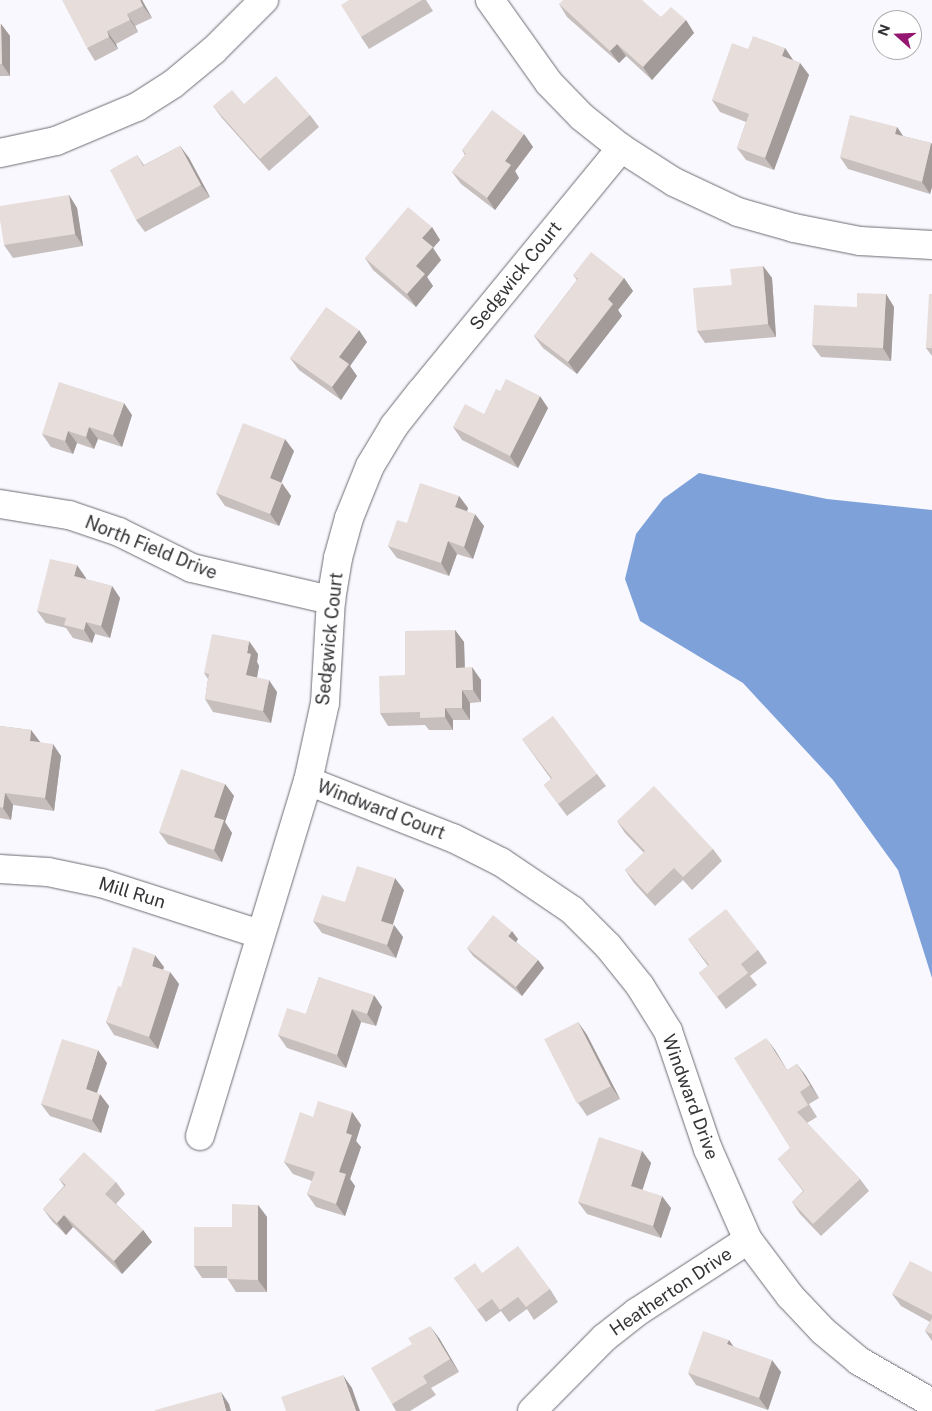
<!DOCTYPE html>
<style>
body{margin:0}
#map{position:relative;width:932px;height:1411px;overflow:hidden;background:#f8f8fe;font-family:"Public Sans",sans-serif}
div>[style]{position:absolute}
.water>*{inset:0;background:#7ea1da}
.roads{filter:drop-shadow(0 0 1px #6c6c73) drop-shadow(0 0 1px #6c6c73)}
.minor>*{height:28px;margin:-14px;padding:0 14px;transform-origin:14px;border-radius:14px;background:#fff}
.wall>*{inset:0;background:#c7bfbd}
.shaded-wall>*{inset:0;background:#a29b9a}
.building>*{inset:0;background:#e7dedc;transform-origin:0 0}
span{translate:-50% -50%;white-space:nowrap;text-align:center;line-height:1.15;-webkit-text-stroke:4px #fff;paint-order:stroke}
.street-label{font-size:18px;color:#343437}
.north{position:absolute;left:872px;top:10px;width:50px;height:50px;box-sizing:border-box;background:#fff;border:1px solid #aeaeaf;border-radius:50%;rotate:290deg;font-size:14px;font-weight:700;line-height:20px;text-align:center;color:#343437}
.north::after{content:'';display:block;margin:auto;width:18px;height:22px;background:#951670;clip-path:polygon(50% 0,100% 100%,50% 72%,0 100%)}
</style>
<div id="map">
<div class="water">
<i style="clip-path:polygon(699px 473px,827px 499px,932px 510px,932px 978px,898px 870px,833px 780px,743px 683px,640px 621px,625px 579px,636px 534px,663px 499px)"></i>
</div>
<div class="roads">
<div class="minor">
<i style="left:490px;top:0;width:102px;rotate:54.6deg"></i>
<i style="left:549px;top:83px;width:47px;rotate:45.9deg"></i>
<i style="left:582px;top:117px;width:50px;rotate:38.5deg"></i>
<i style="left:621px;top:148px;width:63px;rotate:32.7deg"></i>
<i style="left:674px;top:182px;width:71px;rotate:25.1deg"></i>
<i style="left:738px;top:212px;width:58px;rotate:15.9deg"></i>
<i style="left:794px;top:228px;width:67px;rotate:11.1deg"></i>
<i style="left:860px;top:241px;width:72px;rotate:3.2deg"></i>
<i style="left:0;top:153px;width:57px;rotate:-12.1deg"></i>
<i style="left:56px;top:141px;width:88px;rotate:-22.8deg"></i>
<i style="left:137px;top:107px;width:43px;rotate:-32.6deg"></i>
<i style="left:173px;top:84px;width:53px;rotate:-39.7deg"></i>
<i style="left:214px;top:50px;width:71px;rotate:-45deg"></i>
<i style="left:0;top:504px;width:70px;rotate:9.1deg"></i>
<i style="left:69px;top:515px;width:53px;rotate:18.8deg"></i>
<i style="left:119px;top:532px;width:81px;rotate:26.3deg"></i>
<i style="left:192px;top:568px;width:143px;rotate:13deg"></i>
<i style="left:308px;top:781px;width:156px;rotate:21.5deg"></i>
<i style="left:453px;top:838px;width:54px;rotate:26.6deg"></i>
<i style="left:501px;top:862px;width:86px;rotate:34.1deg"></i>
<i style="left:572px;top:910px;width:51px;rotate:45deg"></i>
<i style="left:608px;top:946px;width:51px;rotate:51.3deg"></i>
<i style="left:640px;top:986px;width:53px;rotate:58.1deg"></i>
<i style="left:668px;top:1031px;width:125px;rotate:71.3deg"></i>
<i style="left:708px;top:1149px;width:99px;rotate:66.3deg"></i>
<i style="left:748px;top:1240px;width:70px;rotate:53.1deg"></i>
<i style="left:790px;top:1296px;width:48px;rotate:46.7deg"></i>
<i style="left:823px;top:1331px;width:47px;rotate:39.8deg"></i>
<i style="left:859px;top:1361px;width:84px;rotate:29.9deg"></i>
<i style="left:0;top:869px;width:48px;rotate:3.6deg"></i>
<i style="left:48px;top:872px;width:54px;rotate:11.7deg"></i>
<i style="left:101px;top:883px;width:167px;rotate:17.8deg"></i>
<i style="left:200px;top:1136px;width:371px;rotate:-73.1deg"></i>
<i style="left:308px;top:781px;width:80px;rotate:-77.7deg"></i>
<i style="left:325px;top:703px;width:103px;rotate:-86.7deg"></i>
<i style="left:331px;top:600px;width:43px;rotate:-80.5deg"></i>
<i style="left:338px;top:558px;width:41px;rotate:-74.6deg"></i>
<i style="left:349px;top:518px;width:56px;rotate:-68deg"></i>
<i style="left:370px;top:466px;width:47px;rotate:-59deg"></i>
<i style="left:394px;top:426px;width:42px;rotate:-51.8deg"></i>
<i style="left:420px;top:393px;width:317px;rotate:-50.6deg"></i>
<i style="left:532px;top:1411px;width:103px;rotate:-45.4deg"></i>
<i style="left:604px;top:1338px;width:42px;rotate:-38.2deg"></i>
<i style="left:637px;top:1312px;width:132px;rotate:-33deg"></i>
</div>
</div>
<div class="wall">
<i style="clip-path:polygon(142px 0,152px 18px,135px 26px,138px 32px,116px 44px,118px 49px,95px 61px,87px 48px)"></i>
<i style="clip-path:polygon(349px 0,426px 0,433px 11px,369px 49px,361px 37px)"></i>
<i style="clip-path:polygon(559px 4px,686px 20px,694px 33px,652px 80px,626px 56px,619px 63px,567px 17px)"></i>
<i style="clip-path:polygon(0 24px,1px 24px,10px 36px,10px 76px,0 76px)"></i>
<i style="clip-path:polygon(785px 48px,793px 60px,800px 63px,809px 75px,774px 170px,746px 160px,737px 148px,746px 122px,720px 112px,712px 100px,748px 49px)"></i>
<i style="clip-path:polygon(244px 104px,310px 115px,319px 127px,269px 171px,222px 118px,213px 106px)"></i>
<i style="clip-path:polygon(897px 127px,903px 136px,931px 143px,932px 144px,932px 187px,930px 194px,848px 169px,840px 157px)"></i>
<i style="clip-path:polygon(524px 134px,533px 147px,515px 171px,519px 178px,495px 210px,461px 184px,452px 172px,465px 155px,462px 150px)"></i>
<i style="clip-path:polygon(180px 146px,189px 158px,210px 197px,145px 232px,136px 220px,137px 155px,144px 165px)"></i>
<i style="clip-path:polygon(69px 195px,77px 208px,83px 246px,13px 258px,4px 245px)"></i>
<i style="clip-path:polygon(432px 227px,440px 240px,433px 248px,441px 260px,427px 277px,433px 286px,416px 307px,373px 270px,365px 258px)"></i>
<i style="clip-path:polygon(763px 266px,772px 278px,776px 337px,705px 343px,697px 331px,732px 285px)"></i>
<i style="clip-path:polygon(573px 275px,624px 278px,633px 291px,618px 310px,622px 316px,577px 374px,543px 348px,534px 336px,577px 280px)"></i>
<i style="clip-path:polygon(886px 294px,894px 307px,891px 361px,821px 357px,812px 345px,857px 307px)"></i>
<i style="clip-path:polygon(932px 294px,932px 356px,926px 348px)"></i>
<i style="clip-path:polygon(367px 342px,350px 366px,357px 376px,341px 400px,299px 370px,290px 358px)"></i>
<i style="clip-path:polygon(548px 408px,518px 468px,462px 440px,453px 427px,484px 414px)"></i>
<i style="clip-path:polygon(132px 415px,122px 447px,98px 439px,94px 449px,77px 443px,73px 454px,51px 447px,42px 434px)"></i>
<i style="clip-path:polygon(294px 451px,281px 483px,291px 496px,279px 526px,225px 506px,216px 493px)"></i>
<i style="clip-path:polygon(459px 496px,468px 508px,467px 511px,484px 526px,473px 559px,457px 554px,449px 576px,397px 558px,388px 546px,407px 523px)"></i>
<i style="clip-path:polygon(86px 578px,85px 579px,112px 586px,120px 598px,110px 638px,95px 634px,92px 643px,73px 638px,66px 628px,46px 623px,37px 611px)"></i>
<i style="clip-path:polygon(455px 630px,464px 642px,465px 668px,481px 680px,481px 702px,470px 703px,470px 720px,453px 720px,453px 730px,429px 730px,425px 725px,388px 726px,380px 713px,405px 675px)"></i>
<i style="clip-path:polygon(258px 654px,257px 662px,259px 666px,257px 678px,277px 692px,271px 723px,213px 712px,205px 699px,208px 679px,204px 673px)"></i>
<i style="clip-path:polygon(0 726px,31px 730px,40px 742px,61px 756px,54px 811px,13px 805px,11px 820px,0 818px)"></i>
<i style="clip-path:polygon(522px 739px,597px 774px,606px 786px,567px 816px,544px 785px,551px 779px)"></i>
<i style="clip-path:polygon(225px 784px,234px 796px,225px 822px,232px 833px,222px 862px,168px 844px,159px 832px)"></i>
<i style="clip-path:polygon(617px 821px,713px 849px,722px 861px,692px 890px,683px 880px,655px 906px,634px 883px,625px 870px,644px 853px,625px 833px)"></i>
<i style="clip-path:polygon(404px 890px,393px 924px,403px 937px,396px 958px,322px 933px,313px 921px,345px 902px)"></i>
<i style="clip-path:polygon(518px 939px,516px 942px,538px 960px,544px 968px,522px 996px,473px 956px,467px 948px)"></i>
<i style="clip-path:polygon(688px 939px,758px 950px,767px 963px,750px 976px,757px 985px,726px 1009px,699px 973px,708px 966px)"></i>
<i style="clip-path:polygon(164px 967px,163px 970px,170px 972px,179px 984px,158px 1049px,114px 1035px,106px 1022px,121px 987px)"></i>
<i style="clip-path:polygon(319px 977px,382px 1007px,376px 1026px,361px 1022px,346px 1068px,287px 1048px,278px 1035px,306px 1014px)"></i>
<i style="clip-path:polygon(578px 1022px,587px 1035px,620px 1099px,587px 1116px,578px 1103px)"></i>
<i style="clip-path:polygon(775px 1050px,787px 1070px,797px 1064px,819px 1098px,809px 1104px,817px 1117px,807px 1123px,860px 1179px,869px 1191px,821px 1236px,800px 1214px,792px 1202px,803px 1191px,778px 1159px,790px 1148px)"></i>
<i style="clip-path:polygon(107px 1063px,97px 1093px,109px 1106px,101px 1133px,50px 1116px,41px 1104px)"></i>
<i style="clip-path:polygon(352px 1112px,361px 1125px,356px 1141px,361px 1147px,350px 1179px,355px 1186px,345px 1216px,316px 1207px,307px 1194px,312px 1181px,293px 1174px,284px 1162px,313px 1117px)"></i>
<i style="clip-path:polygon(642px 1151px,651px 1163px,642px 1190px,671px 1208px,661px 1238px,587px 1214px,578px 1202px)"></i>
<i style="clip-path:polygon(59px 1179px,116px 1182px,125px 1194px,116px 1204px,143px 1230px,152px 1242px,122px 1274px,73px 1227px,66px 1235px,52px 1221px,43px 1209px,64px 1186px)"></i>
<i style="clip-path:polygon(258px 1205px,267px 1217px,267px 1292px,236px 1292px,227px 1278px,202px 1278px,194px 1266px)"></i>
<i style="clip-path:polygon(932px 1272px,932px 1341px,925px 1331px,930px 1322px,901px 1306px,892px 1294px)"></i>
<i style="clip-path:polygon(482px 1273px,550px 1289px,558px 1302px,534px 1320px,527px 1309px,509px 1322px,501px 1311px,486px 1322px,454px 1278px)"></i>
<i style="clip-path:polygon(439px 1338px,459px 1372px,431px 1388px,436px 1395px,410px 1411px,396px 1411px,392px 1404px)"></i>
<i style="clip-path:polygon(729px 1340px,733px 1346px,781px 1372px,768px 1410px,696px 1385px,688px 1373px)"></i>
</div>
<div class="shaded-wall">
<i style="clip-path:polygon(140px 0,142px 0,152px 18px,143px 6px)"></i>
<i style="clip-path:polygon(127px 14px,135px 26px,138px 32px,130px 20px)"></i>
<i style="clip-path:polygon(686px 20px,694px 33px,652px 80px,643px 67px)"></i>
<i style="clip-path:polygon(1px 24px,10px 36px,10px 76px,2px 64px)"></i>
<i style="clip-path:polygon(107px 31px,116px 44px,118px 49px,109px 37px)"></i>
<i style="clip-path:polygon(617px 44px,626px 56px,619px 63px,610px 51px)"></i>
<i style="clip-path:polygon(785px 48px,793px 60px,782px 56px)"></i>
<i style="clip-path:polygon(800px 63px,809px 75px,774px 170px,765px 158px)"></i>
<i style="clip-path:polygon(897px 127px,905px 139px,895px 134px)"></i>
<i style="clip-path:polygon(524px 134px,533px 147px,515px 171px,519px 178px,495px 210px,487px 198px,505px 161px)"></i>
<i style="clip-path:polygon(931px 143px,932px 144px,932px 187px,930px 194px,922px 182px)"></i>
<i style="clip-path:polygon(180px 146px,189px 158px,210px 197px,201px 185px)"></i>
<i style="clip-path:polygon(69px 195px,77px 208px,83px 246px,75px 234px)"></i>
<i style="clip-path:polygon(432px 227px,440px 240px,433px 248px,441px 260px,427px 277px,433px 286px,416px 307px,407px 294px,416px 266px,422px 238px)"></i>
<i style="clip-path:polygon(763px 266px,772px 278px,776px 337px,768px 324px)"></i>
<i style="clip-path:polygon(624px 278px,633px 291px,618px 310px,622px 316px,577px 374px,568px 362px,608px 299px)"></i>
<i style="clip-path:polygon(886px 294px,894px 307px,891px 361px,883px 348px)"></i>
<i style="clip-path:polygon(359px 330px,367px 342px,350px 366px,357px 376px,341px 400px,332px 387px,339px 357px)"></i>
<i style="clip-path:polygon(540px 396px,548px 408px,518px 468px,510px 456px)"></i>
<i style="clip-path:polygon(124px 403px,132px 415px,122px 447px,113px 435px)"></i>
<i style="clip-path:polygon(89px 427px,98px 439px,94px 449px,86px 437px)"></i>
<i style="clip-path:polygon(68px 431px,77px 443px,73px 454px,65px 441px)"></i>
<i style="clip-path:polygon(285px 439px,294px 451px,278px 491px,270px 478px)"></i>
<i style="clip-path:polygon(282px 483px,291px 496px,279px 526px,270px 514px)"></i>
<i style="clip-path:polygon(459px 496px,468px 508px,464px 520px,455px 507px)"></i>
<i style="clip-path:polygon(475px 514px,484px 526px,473px 559px,464px 547px)"></i>
<i style="clip-path:polygon(448px 541px,457px 554px,449px 576px,441px 563px)"></i>
<i style="clip-path:polygon(77px 565px,86px 578px,83px 589px,74px 576px)"></i>
<i style="clip-path:polygon(112px 586px,120px 598px,110px 638px,101px 626px)"></i>
<i style="clip-path:polygon(86px 622px,95px 634px,92px 643px,84px 630px)"></i>
<i style="clip-path:polygon(455px 630px,464px 642px,465px 680px,456px 668px)"></i>
<i style="clip-path:polygon(249px 641px,258px 654px,257px 662px,259px 666px,255px 688px,246px 675px,247px 653px)"></i>
<i style="clip-path:polygon(472px 667px,481px 680px,481px 702px,473px 690px)"></i>
<i style="clip-path:polygon(269px 680px,277px 692px,271px 723px,263px 711px)"></i>
<i style="clip-path:polygon(462px 690px,470px 703px,470px 720px,462px 708px)"></i>
<i style="clip-path:polygon(445px 708px,453px 720px,453px 730px,445px 717px)"></i>
<i style="clip-path:polygon(31px 730px,40px 742px,30px 741px)"></i>
<i style="clip-path:polygon(53px 744px,61px 756px,54px 811px,45px 798px)"></i>
<i style="clip-path:polygon(225px 784px,234px 796px,225px 822px,232px 833px,222px 862px,214px 850px,214px 817px)"></i>
<i style="clip-path:polygon(5px 793px,13px 805px,11px 820px,3px 808px)"></i>
<i style="clip-path:polygon(395px 878px,404px 890px,390px 933px,381px 921px)"></i>
<i style="clip-path:polygon(394px 925px,403px 937px,396px 958px,387px 945px)"></i>
<i style="clip-path:polygon(512px 931px,518px 939px,514px 945px,508px 936px)"></i>
<i style="clip-path:polygon(155px 955px,164px 967px,160px 978px,152px 966px)"></i>
<i style="clip-path:polygon(538px 960px,544px 968px,522px 996px,516px 987px)"></i>
<i style="clip-path:polygon(170px 972px,179px 984px,158px 1049px,149px 1037px)"></i>
<i style="clip-path:polygon(374px 995px,382px 1007px,376px 1026px,367px 1014px)"></i>
<i style="clip-path:polygon(352px 1009px,361px 1022px,346px 1068px,337px 1055px)"></i>
<i style="clip-path:polygon(578px 1022px,587px 1035px,620px 1099px,611px 1086px)"></i>
<i style="clip-path:polygon(766px 1038px,775px 1050px,795px 1083px,787px 1070px)"></i>
<i style="clip-path:polygon(98px 1050px,107px 1063px,94px 1101px,86px 1089px)"></i>
<i style="clip-path:polygon(797px 1064px,806px 1076px,819px 1098px,810px 1085px)"></i>
<i style="clip-path:polygon(100px 1094px,109px 1106px,101px 1133px,92px 1120px)"></i>
<i style="clip-path:polygon(352px 1112px,361px 1125px,356px 1141px,361px 1147px,350px 1179px,355px 1186px,345px 1216px,336px 1204px,339px 1172px,346px 1133px)"></i>
<i style="clip-path:polygon(642px 1151px,651px 1163px,640px 1198px,631px 1186px)"></i>
<i style="clip-path:polygon(662px 1196px,671px 1208px,661px 1238px,653px 1226px)"></i>
<i style="clip-path:polygon(258px 1205px,267px 1217px,267px 1292px,258px 1280px)"></i>
<i style="clip-path:polygon(64px 1215px,73px 1227px,66px 1235px,57px 1223px)"></i>
<i style="clip-path:polygon(143px 1230px,152px 1242px,122px 1274px,114px 1261px)"></i>
<i style="clip-path:polygon(430px 1326px,439px 1338px,459px 1372px,450px 1359px)"></i>
<i style="clip-path:polygon(729px 1340px,737px 1352px,727px 1344px)"></i>
<i style="clip-path:polygon(772px 1360px,781px 1372px,768px 1410px,759px 1398px)"></i>
<i style="clip-path:polygon(343px 1375px,352px 1388px,360px 1411px,356px 1411px)"></i>
<i style="clip-path:polygon(221px 1392px,229px 1404px,231px 1411px,226px 1411px)"></i>
</div>
<div class="building">
<i style="clip-path:polygon(62px 0,140px 0,143px 6px,127px 14px,130px 20px,107px 31px,109px 37px,87px 48px)"></i>
<i style="clip-path:polygon(349px 0,422px 0,361px 37px,341px 5px)"></i>
<i style="clip-path:polygon(563px 0,642px 0,661px 17px,671px 7px,686px 20px,643px 67px,617px 44px,610px 51px,559px 4px)"></i>
<i style="clip-path:polygon(0 24px,1px 24px,2px 64px,0 64px)"></i>
<i style="clip-path:polygon(753px 36px,785px 48px,782px 56px,800px 63px,765px 158px,737px 148px,749px 114px,712px 100px,732px 43px,748px 49px)"></i>
<i style="clip-path:polygon(276px 76px,310px 115px,260px 159px,213px 106px,232px 90px,244px 104px)"></i>
<i style="clip-path:polygon(492px 110px,524px 134px,505px 161px,511px 165px,487px 198px,452px 172px,466px 154px,462px 150px)"></i>
<i style="clip-path:polygon(850px 115px,897px 127px,895px 134px,931px 143px,922px 182px,840px 157px)"></i>
<i style="clip-path:polygon(180px 146px,201px 185px,136px 220px,110px 170px,137px 155px,143px 166px)"></i>
<i style="clip-path:polygon(69px 195px,75px 234px,4px 245px,0 220px,0 206px)"></i>
<i style="clip-path:polygon(408px 207px,432px 227px,422px 238px,433px 247px,416px 266px,425px 274px,407px 294px,365px 258px)"></i>
<i style="clip-path:polygon(591px 252px,624px 278px,608px 299px,613px 304px,568px 362px,534px 336px,578px 279px,573px 275px)"></i>
<i style="clip-path:polygon(763px 266px,768px 324px,697px 331px,693px 288px,732px 285px,730px 269px)"></i>
<i style="clip-path:polygon(857px 293px,886px 294px,883px 348px,812px 345px,814px 305px,857px 307px)"></i>
<i style="clip-path:polygon(929px 294px,932px 294px,932px 348px,926px 348px)"></i>
<i style="clip-path:polygon(326px 307px,359px 330px,339px 357px,349px 364px,332px 387px,290px 358px)"></i>
<i style="clip-path:polygon(506px 379px,540px 396px,510px 456px,453px 427px,465px 404px,484px 414px,496px 389px,500px 391px)"></i>
<i style="clip-path:polygon(59px 382px,124px 403px,113px 435px,89px 427px,86px 437px,68px 431px,65px 441px,42px 434px)"></i>
<i style="clip-path:polygon(243px 423px,285px 439px,270px 478px,282px 483px,270px 514px,216px 493px)"></i>
<i style="clip-path:polygon(420px 483px,459px 496px,455px 507px,475px 514px,464px 547px,448px 541px,441px 563px,388px 546px,397px 520px,407px 523px)"></i>
<i style="clip-path:polygon(50px 559px,77px 565px,74px 576px,112px 586px,101px 626px,86px 622px,84px 630px,64px 625px,66px 618px,37px 611px)"></i>
<i style="clip-path:polygon(455px 630px,456px 668px,472px 667px,473px 690px,462px 690px,462px 708px,445px 708px,445px 717px,420px 718px,420px 712px,380px 713px,379px 676px,405px 675px,405px 631px)"></i>
<i style="clip-path:polygon(212px 634px,249px 641px,247px 653px,251px 654px,246px 675px,269px 680px,263px 711px,205px 699px,209px 674px,204px 673px)"></i>
<i style="clip-path:polygon(553px 716px,597px 774px,558px 804px,544px 785px,552px 778px,522px 739px)"></i>
<i style="clip-path:polygon(0 726px,31px 730px,30px 741px,53px 744px,45px 798px,5px 793px,3px 808px,0 807px)"></i>
<i style="clip-path:polygon(181px 769px,225px 784px,214px 817px,224px 820px,214px 850px,159px 832px)"></i>
<i style="clip-path:polygon(654px 786px,713px 849px,683px 877px,674px 868px,647px 894px,625px 870px,645px 851px,617px 821px)"></i>
<i style="clip-path:polygon(357px 866px,395px 878px,381px 921px,394px 925px,387px 945px,313px 921px,322px 895px,345px 902px)"></i>
<i style="clip-path:polygon(726px 909px,758px 950px,741px 964px,748px 973px,717px 997px,699px 973px,709px 965px,688px 939px)"></i>
<i style="clip-path:polygon(493px 915px,512px 931px,508px 936px,538px 960px,516px 987px,467px 948px)"></i>
<i style="clip-path:polygon(133px 947px,155px 955px,152px 966px,170px 972px,149px 1037px,106px 1022px,118px 986px,121px 987px)"></i>
<i style="clip-path:polygon(319px 977px,374px 995px,367px 1014px,352px 1009px,337px 1055px,278px 1035px,287px 1008px,306px 1014px)"></i>
<i style="left:578px;top:1022px;width:72px;height:38px;rotate:63deg"></i>
<i style="clip-path:polygon(766px 1038px,787px 1070px,797px 1064px,810px 1085px,800px 1092px,808px 1105px,797px 1112px,860px 1179px,813px 1224px,792px 1202px,804px 1191px,778px 1159px,790px 1148px,734px 1058px)"></i>
<i style="clip-path:polygon(62px 1039px,98px 1050px,86px 1089px,100px 1094px,92px 1120px,41px 1104px)"></i>
<i style="clip-path:polygon(318px 1101px,352px 1112px,346px 1133px,352px 1135px,339px 1172px,346px 1174px,336px 1204px,307px 1194px,315px 1172px,284px 1162px,300px 1112px,313px 1117px)"></i>
<i style="clip-path:polygon(599px 1137px,642px 1151px,631px 1186px,662px 1196px,653px 1226px,578px 1202px)"></i>
<i style="clip-path:polygon(84px 1152px,116px 1182px,105px 1194px,143px 1230px,114px 1261px,64px 1215px,57px 1223px,43px 1209px,66px 1185px,59px 1179px)"></i>
<i style="clip-path:polygon(232px 1204px,258px 1205px,258px 1280px,227px 1279px,227px 1266px,194px 1266px,194px 1227px,232px 1227px)"></i>
<i style="clip-path:polygon(518px 1246px,550px 1289px,526px 1307px,518px 1297px,500px 1310px,492px 1299px,477px 1310px,454px 1278px,475px 1263px,482px 1273px)"></i>
<i style="clip-path:polygon(910px 1261px,932px 1272px,932px 1315px,892px 1294px)"></i>
<i style="clip-path:polygon(932px 1318px,932px 1334px,925px 1331px)"></i>
<i style="clip-path:polygon(430px 1326px,450px 1359px,423px 1376px,427px 1383px,392px 1404px,371px 1368px,412px 1344px,408px 1338px)"></i>
<i style="clip-path:polygon(703px 1331px,729px 1340px,727px 1344px,772px 1360px,759px 1398px,688px 1373px)"></i>
<i style="clip-path:polygon(343px 1375px,356px 1411px,286px 1411px,281px 1397px)"></i>
<i style="clip-path:polygon(221px 1392px,226px 1411px,155px 1411px,155px 1410px)"></i>
</div>
<div class="street-label">
<span style="left:516px;top:276px;rotate:-51deg">Sedgwick Court</span>
<span style="left:151px;top:548px;rotate:22deg">North Field Drive</span>
<span style="left:330px;top:639px;rotate:-84deg">Sedgwick Court</span>
<span style="left:381px;top:810px;rotate:21deg">Windward Court</span>
<span style="left:132px;top:893px;rotate:17deg">Mill Run</span>
<span style="left:690px;top:1097px;rotate:70deg">Windward Drive</span>
<span style="left:671px;top:1292px;rotate:-34deg">Heatherton Drive</span>
</div>
<div class="north">N</div>
</div>
